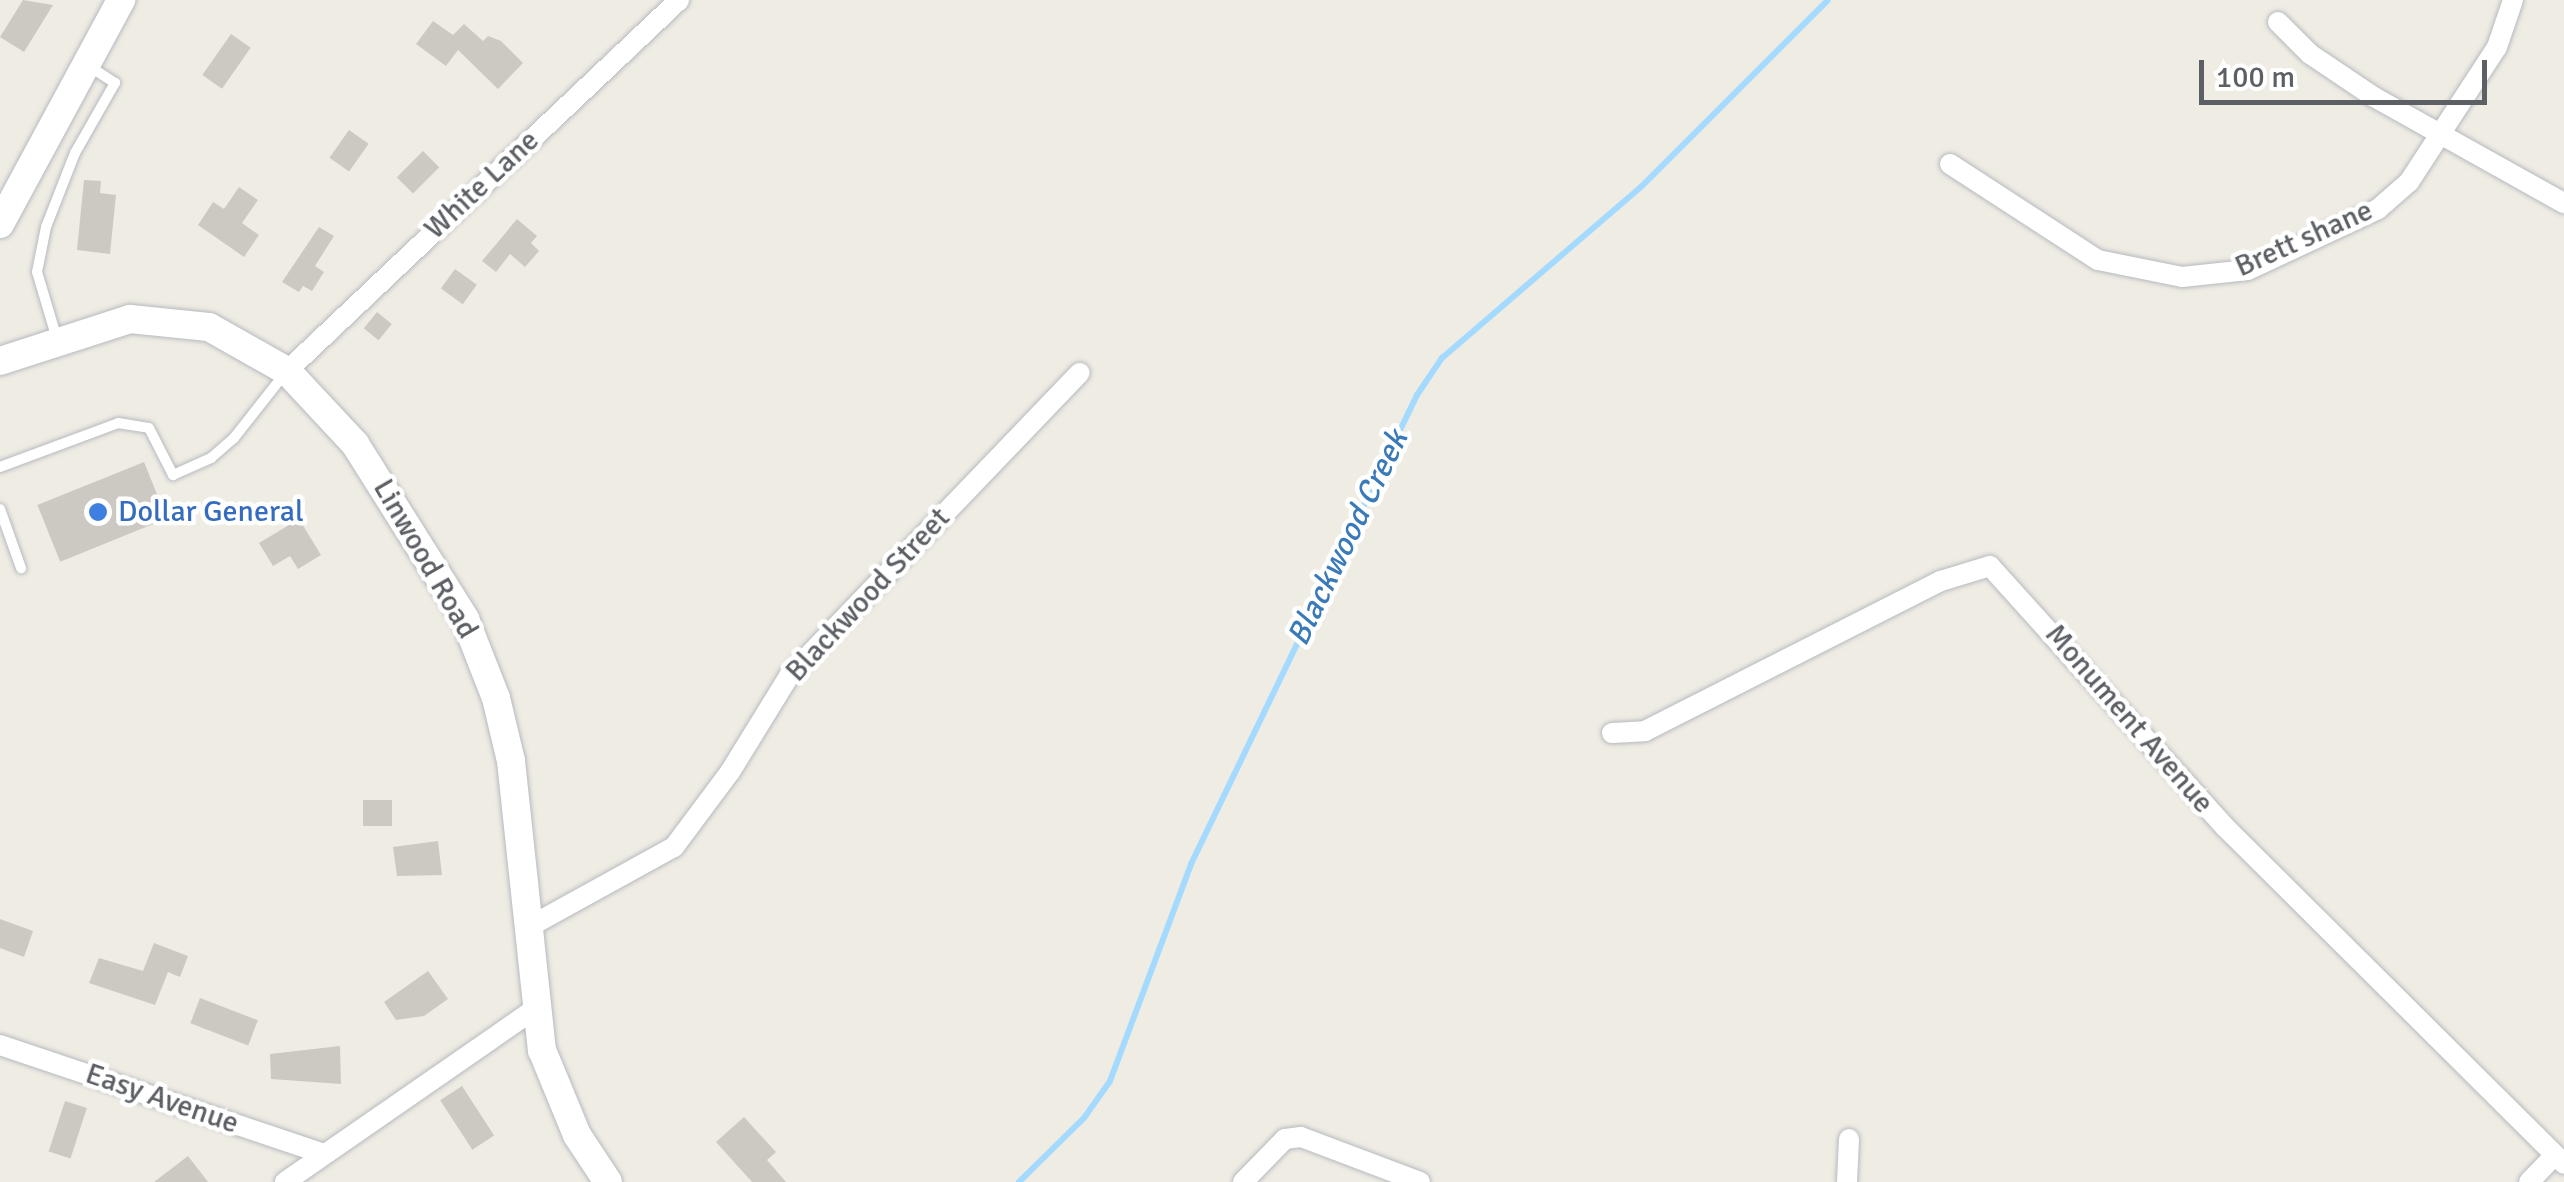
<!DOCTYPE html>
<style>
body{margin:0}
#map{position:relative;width:2564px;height:1182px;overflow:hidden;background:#efece4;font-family:Signika,sans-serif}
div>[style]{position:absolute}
.stream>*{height:6px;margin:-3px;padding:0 3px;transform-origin:3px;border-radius:3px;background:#a4daff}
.building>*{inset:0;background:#ccc9c3;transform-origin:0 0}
.roads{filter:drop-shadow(0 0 2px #b6babe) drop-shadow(0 0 2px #b6babe)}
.lane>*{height:10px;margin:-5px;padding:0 5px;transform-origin:5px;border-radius:5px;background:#fff}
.street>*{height:20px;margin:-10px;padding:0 10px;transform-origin:10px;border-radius:10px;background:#fff}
.secondary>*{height:28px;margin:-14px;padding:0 14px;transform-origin:14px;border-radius:14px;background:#fff}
.dots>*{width:28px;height:28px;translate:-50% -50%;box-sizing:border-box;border:5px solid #fff;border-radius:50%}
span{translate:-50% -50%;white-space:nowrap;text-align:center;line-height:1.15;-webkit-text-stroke:9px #fff;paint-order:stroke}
.street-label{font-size:30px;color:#5c6065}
.shop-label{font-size:30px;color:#366cbe}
.left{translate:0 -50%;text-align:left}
.water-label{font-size:32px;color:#3a7ab8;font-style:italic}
.scale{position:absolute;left:2199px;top:60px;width:288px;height:45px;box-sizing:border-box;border:5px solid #5c6065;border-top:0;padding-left:12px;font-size:30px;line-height:35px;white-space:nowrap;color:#5c6065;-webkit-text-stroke:8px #fff;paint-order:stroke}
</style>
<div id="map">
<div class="stream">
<i style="left:1019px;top:1182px;width:91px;rotate:-44.6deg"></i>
<i style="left:1084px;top:1118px;width:45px;rotate:-54.9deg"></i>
<i style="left:1110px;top:1081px;width:232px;rotate:-69.5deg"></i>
<i style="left:1191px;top:864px;width:521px;rotate:-64.27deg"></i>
<i style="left:1417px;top:395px;width:45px;rotate:-56deg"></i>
<i style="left:1442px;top:358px;width:262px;rotate:-40.7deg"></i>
<i style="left:1641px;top:187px;width:264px;rotate:-45deg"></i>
</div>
<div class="building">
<i style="clip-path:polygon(23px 0,53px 5px,24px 52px,0 37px)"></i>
<i style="clip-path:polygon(433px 21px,453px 35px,464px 24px,483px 41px,488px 36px,501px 41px,523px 63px,498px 89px,458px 50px,446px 66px,416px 44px)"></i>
<i style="left:231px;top:34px;width:24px;height:50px;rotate:35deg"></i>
<i style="left:349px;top:130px;width:24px;height:34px;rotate:35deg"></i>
<i style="left:423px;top:151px;width:23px;height:37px;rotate:45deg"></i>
<i style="clip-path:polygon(84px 180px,101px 181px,100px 193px,116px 195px,110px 254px,77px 250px)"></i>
<i style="clip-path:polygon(239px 187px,258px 200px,242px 223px,259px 235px,244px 257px,198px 225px,213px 202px,224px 209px)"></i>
<i style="clip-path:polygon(517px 219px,537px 236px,531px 243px,539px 251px,525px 267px,510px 254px,496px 272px,482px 261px)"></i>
<i style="clip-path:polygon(319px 227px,334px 236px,315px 266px,324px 272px,312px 291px,303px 286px,299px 292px,282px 282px)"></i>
<i style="left:455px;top:269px;width:27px;height:24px;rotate:36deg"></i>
<i style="left:377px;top:312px;width:19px;height:21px;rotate:39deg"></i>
<i style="left:144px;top:462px;width:61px;height:115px;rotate:68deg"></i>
<i style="clip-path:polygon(299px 519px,321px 555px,298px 569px,290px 556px,273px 566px,259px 543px)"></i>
<i style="left:392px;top:800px;width:26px;height:29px;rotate:90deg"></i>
<i style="clip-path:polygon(438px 841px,442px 875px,397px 876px,393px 847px)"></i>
<i style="clip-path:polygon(0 919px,33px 931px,24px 957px,0 948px)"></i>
<i style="clip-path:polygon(154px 943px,188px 956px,180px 977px,168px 972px,155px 1005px,89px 983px,99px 958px,143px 971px)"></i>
<i style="clip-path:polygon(428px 971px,448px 999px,424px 1016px,396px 1020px,384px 1002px)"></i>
<i style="left:200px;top:998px;width:62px;height:27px;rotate:21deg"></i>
<i style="clip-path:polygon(340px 1046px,341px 1084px,271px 1079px,270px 1054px)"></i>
<i style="left:462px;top:1086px;width:59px;height:26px;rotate:57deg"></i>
<i style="left:65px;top:1101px;width:23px;height:53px;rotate:18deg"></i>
<i style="clip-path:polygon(744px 1117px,776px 1152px,767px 1160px,786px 1182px,752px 1182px,716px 1142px)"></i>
<i style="clip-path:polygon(188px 1156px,208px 1182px,154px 1182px)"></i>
</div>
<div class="roads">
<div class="lane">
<i style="left:57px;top:339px;width:70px;rotate:-106.6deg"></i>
<i style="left:37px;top:272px;width:46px;rotate:-78.7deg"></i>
<i style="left:46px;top:227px;width:79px;rotate:-68.6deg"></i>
<i style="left:75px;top:153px;width:81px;rotate:-60.3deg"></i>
<i style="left:115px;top:83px;width:33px;rotate:-147deg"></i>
<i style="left:0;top:467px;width:126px;rotate:-20.4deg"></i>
<i style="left:118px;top:423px;width:31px;rotate:9deg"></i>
<i style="left:149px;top:428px;width:53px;rotate:62.9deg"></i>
<i style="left:173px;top:475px;width:42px;rotate:-24.1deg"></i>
<i style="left:211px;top:458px;width:30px;rotate:-41deg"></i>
<i style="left:234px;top:438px;width:84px;rotate:-51.8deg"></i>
<i style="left:0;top:509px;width:63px;rotate:70.4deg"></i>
</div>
<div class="street">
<i style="left:2278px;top:22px;width:45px;rotate:45deg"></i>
<i style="left:2310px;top:54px;width:77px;rotate:33.9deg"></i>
<i style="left:2374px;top:97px;width:218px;rotate:29.2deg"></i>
<i style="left:1950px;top:164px;width:176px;rotate:33deg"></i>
<i style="left:2098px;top:260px;width:86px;rotate:11.4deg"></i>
<i style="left:2182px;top:277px;width:66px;rotate:-6.1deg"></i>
<i style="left:2248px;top:270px;width:144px;rotate:-25.1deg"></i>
<i style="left:2378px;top:209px;width:41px;rotate:-41.1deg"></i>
<i style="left:2409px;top:182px;width:161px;rotate:-56.9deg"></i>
<i style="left:2497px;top:47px;width:50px;rotate:-71.2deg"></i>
<i style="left:287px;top:371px;width:540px;rotate:-43.42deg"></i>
<i style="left:1612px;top:733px;width:33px;rotate:-3deg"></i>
<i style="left:1645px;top:731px;width:332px;rotate:-26.9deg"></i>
<i style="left:1941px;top:581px;width:51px;rotate:-17deg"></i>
<i style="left:1990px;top:566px;width:351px;rotate:48deg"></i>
<i style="left:2225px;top:827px;width:478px;rotate:44.8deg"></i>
<i style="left:527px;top:928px;width:168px;rotate:-28.9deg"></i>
<i style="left:674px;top:847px;width:94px;rotate:-53.3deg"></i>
<i style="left:730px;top:772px;width:113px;rotate:-58.4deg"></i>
<i style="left:789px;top:676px;width:420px;rotate:-46.2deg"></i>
<i style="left:0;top:1045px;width:342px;rotate:18.6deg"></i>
<i style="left:285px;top:1182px;width:302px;rotate:-34.7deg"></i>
<i style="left:1243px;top:1182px;width:60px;rotate:-45.7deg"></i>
<i style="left:1285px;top:1139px;width:16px;rotate:-7deg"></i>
<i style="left:1301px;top:1137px;width:127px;rotate:20.7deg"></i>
<i style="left:1847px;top:1182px;width:43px;rotate:-87.3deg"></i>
<i style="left:2529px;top:1182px;width:37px;rotate:-46deg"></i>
</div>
<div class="secondary">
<i style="left:0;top:224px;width:255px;rotate:-61.6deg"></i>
<i style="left:0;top:361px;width:137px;rotate:-17.9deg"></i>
<i style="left:130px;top:319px;width:79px;rotate:5.8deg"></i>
<i style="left:209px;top:327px;width:90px;rotate:29.4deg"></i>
<i style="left:287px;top:371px;width:100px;rotate:47deg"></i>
<i style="left:355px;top:444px;width:207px;rotate:57.8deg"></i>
<i style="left:465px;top:619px;width:85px;rotate:68.6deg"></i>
<i style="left:496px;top:698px;width:65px;rotate:76.6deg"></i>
<i style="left:511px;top:761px;width:291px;rotate:83.9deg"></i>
<i style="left:542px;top:1050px;width:92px;rotate:67.6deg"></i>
<i style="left:577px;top:1135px;width:56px;rotate:56.6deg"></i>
</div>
</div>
<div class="dots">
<i style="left:98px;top:512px;background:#3f7fe0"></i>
</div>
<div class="street-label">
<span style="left:482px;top:185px;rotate:-43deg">White Lane</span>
<span style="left:2304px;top:239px;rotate:-24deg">Brett shane</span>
<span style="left:425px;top:559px;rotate:60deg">Linwood Road</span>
<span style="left:868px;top:595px;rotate:-47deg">Blackwood Street</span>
<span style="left:2129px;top:719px;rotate:49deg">Monument Avenue</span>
<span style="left:162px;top:1099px;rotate:19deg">Easy Avenue</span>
</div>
<div class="shop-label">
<span class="left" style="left:118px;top:512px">Dollar General</span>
</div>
<div class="water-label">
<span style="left:1348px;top:538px;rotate:-64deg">Blackwood Creek</span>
</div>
<div class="scale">100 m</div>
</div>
